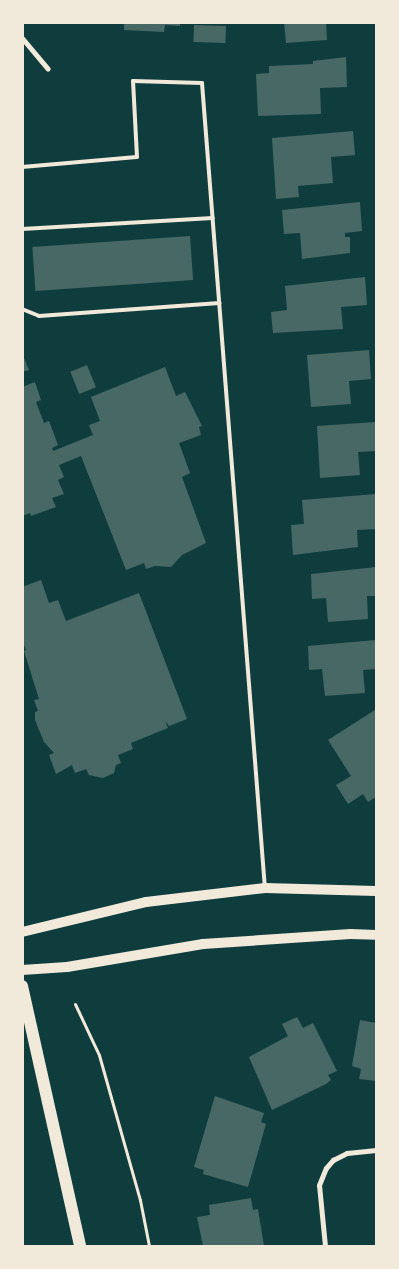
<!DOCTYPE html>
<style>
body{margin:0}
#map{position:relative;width:399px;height:1269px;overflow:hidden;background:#0f3d3e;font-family:Cabin,sans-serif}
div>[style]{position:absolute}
.building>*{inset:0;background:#486865;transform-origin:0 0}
.path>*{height:3px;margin:-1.5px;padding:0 1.5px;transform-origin:1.5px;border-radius:1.5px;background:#f1e9da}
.service>*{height:4px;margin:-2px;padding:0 2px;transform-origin:2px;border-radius:2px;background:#f1e9da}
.minor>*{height:5px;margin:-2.5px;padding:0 2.5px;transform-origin:2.5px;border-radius:2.5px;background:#f1e9da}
.secondary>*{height:10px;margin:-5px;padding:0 5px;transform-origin:5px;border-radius:5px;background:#f1e9da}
.primary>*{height:12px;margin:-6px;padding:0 6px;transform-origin:6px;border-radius:6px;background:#f1e9da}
span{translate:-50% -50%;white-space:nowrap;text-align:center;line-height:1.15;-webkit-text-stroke:4px #f1e9da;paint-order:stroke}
.frame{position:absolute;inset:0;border:24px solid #f1e9da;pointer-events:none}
</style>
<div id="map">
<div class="building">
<i style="clip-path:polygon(124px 22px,180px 22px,180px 26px,165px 25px,164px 32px,124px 30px)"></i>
<i style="clip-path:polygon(284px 22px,326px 22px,327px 40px,286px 43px)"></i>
<i style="left:194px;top:25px;width:32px;height:17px;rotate:2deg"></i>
<i style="clip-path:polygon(346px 57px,347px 87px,320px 88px,321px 114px,258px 116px,256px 74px,269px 73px,269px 66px,313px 64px,313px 61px)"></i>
<i style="clip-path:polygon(353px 131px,355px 155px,331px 157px,333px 183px,298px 186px,299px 197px,276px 199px,272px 138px)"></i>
<i style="clip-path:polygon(360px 202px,362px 231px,345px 233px,345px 237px,350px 237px,350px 253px,302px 259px,300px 233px,284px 234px,282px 210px)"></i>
<i style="left:190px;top:236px;width:44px;height:158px;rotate:86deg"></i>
<i style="clip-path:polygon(365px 277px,367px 305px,341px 307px,343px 329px,273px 333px,271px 312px,287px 310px,285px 286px)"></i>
<i style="clip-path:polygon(369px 350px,371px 379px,349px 381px,351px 404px,311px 407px,307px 355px)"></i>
<i style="clip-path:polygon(22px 353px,29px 370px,22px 372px)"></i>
<i style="left:87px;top:365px;width:24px;height:18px;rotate:68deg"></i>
<i style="clip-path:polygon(165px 367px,176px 396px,185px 392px,202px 426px,199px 427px,201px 435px,179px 443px,190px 473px,182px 477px,206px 543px,182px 555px,171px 567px,155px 566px,146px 569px,144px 563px,126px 570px,81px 456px,59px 465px,64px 477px,58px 480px,64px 494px,52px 498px,56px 507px,31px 516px,30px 513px,22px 516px,22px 387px,35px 382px,41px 400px,36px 402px,44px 423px,49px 421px,58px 445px,52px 448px,53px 451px,93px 435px,89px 425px,100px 421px,91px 397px)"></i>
<i style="clip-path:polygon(376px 422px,376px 451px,358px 452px,360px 475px,320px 478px,317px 426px)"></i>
<i style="clip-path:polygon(376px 494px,376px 529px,357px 530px,358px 547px,293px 555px,291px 525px,304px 524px,302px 500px)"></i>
<i style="clip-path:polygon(376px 567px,376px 596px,367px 596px,368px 619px,328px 622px,326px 598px,312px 599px,311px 574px)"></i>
<i style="clip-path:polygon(41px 580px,49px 603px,58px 600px,66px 621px,139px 593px,187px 719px,169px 726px,165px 721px,168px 728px,131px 743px,133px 749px,118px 755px,121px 763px,116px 765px,114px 773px,103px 778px,89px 775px,86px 769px,75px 773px,72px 765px,56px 774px,49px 755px,54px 753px,44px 742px,35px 720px,35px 712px,38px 711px,34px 700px,39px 699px,24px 651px,26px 650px,22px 640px,22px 587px)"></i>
<i style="clip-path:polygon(376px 640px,376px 669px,363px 670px,365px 693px,325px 696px,322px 669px,309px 670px,308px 646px)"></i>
<i style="clip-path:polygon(375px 710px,376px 797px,368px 802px,363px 794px,348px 804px,336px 785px,351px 776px,328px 740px)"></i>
<i style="clip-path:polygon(297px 1017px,303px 1028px,313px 1023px,337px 1071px,328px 1075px,331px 1080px,326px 1084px,272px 1110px,249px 1057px,288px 1036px,282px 1024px)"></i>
<i style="clip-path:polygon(360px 1020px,376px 1023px,376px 1081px,359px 1079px,361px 1069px,352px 1066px)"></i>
<i style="clip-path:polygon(215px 1096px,264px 1113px,261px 1122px,266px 1124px,248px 1187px,203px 1174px,204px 1170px,194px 1167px)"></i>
<i style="clip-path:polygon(251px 1198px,253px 1210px,258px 1209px,264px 1246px,203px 1246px,197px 1217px,210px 1215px,209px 1205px)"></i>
</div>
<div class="path">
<i style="left:75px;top:1004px;width:56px;rotate:64.8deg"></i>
<i style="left:99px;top:1055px;width:151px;rotate:74.2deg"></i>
<i style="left:140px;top:1200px;width:47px;rotate:78.9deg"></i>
</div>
<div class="service">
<i style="left:22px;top:167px;width:115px;rotate:-5deg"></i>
<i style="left:137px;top:157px;width:76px;rotate:-93deg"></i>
<i style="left:133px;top:81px;width:69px;rotate:1.7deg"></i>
<i style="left:202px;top:83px;width:807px;rotate:85.53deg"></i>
<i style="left:22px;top:229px;width:191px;rotate:-3.3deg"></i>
<i style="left:22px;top:309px;width:18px;rotate:22deg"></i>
<i style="left:39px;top:316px;width:181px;rotate:-4.1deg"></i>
</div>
<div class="minor">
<i style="left:22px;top:38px;width:40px;rotate:50deg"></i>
<i style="left:325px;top:1246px;width:61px;rotate:-95.6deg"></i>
<i style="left:319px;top:1185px;width:18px;rotate:-68deg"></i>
<i style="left:326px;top:1168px;width:11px;rotate:-49deg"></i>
<i style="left:333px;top:1160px;width:16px;rotate:-27deg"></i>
<i style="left:347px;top:1153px;width:29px;rotate:-6deg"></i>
</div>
<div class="secondary">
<i style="left:22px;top:932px;width:128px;rotate:-13.6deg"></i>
<i style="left:146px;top:902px;width:120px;rotate:-6.7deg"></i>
<i style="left:265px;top:888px;width:111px;rotate:1.5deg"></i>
<i style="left:22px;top:970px;width:45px;rotate:-3.8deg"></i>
<i style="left:67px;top:967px;width:138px;rotate:-9.6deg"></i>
<i style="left:203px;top:944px;width:148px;rotate:-3.9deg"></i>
<i style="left:351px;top:934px;width:25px;rotate:2deg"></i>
</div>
<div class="primary">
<i style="left:22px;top:986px;width:266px;rotate:77.4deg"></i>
</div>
<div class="frame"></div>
</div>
